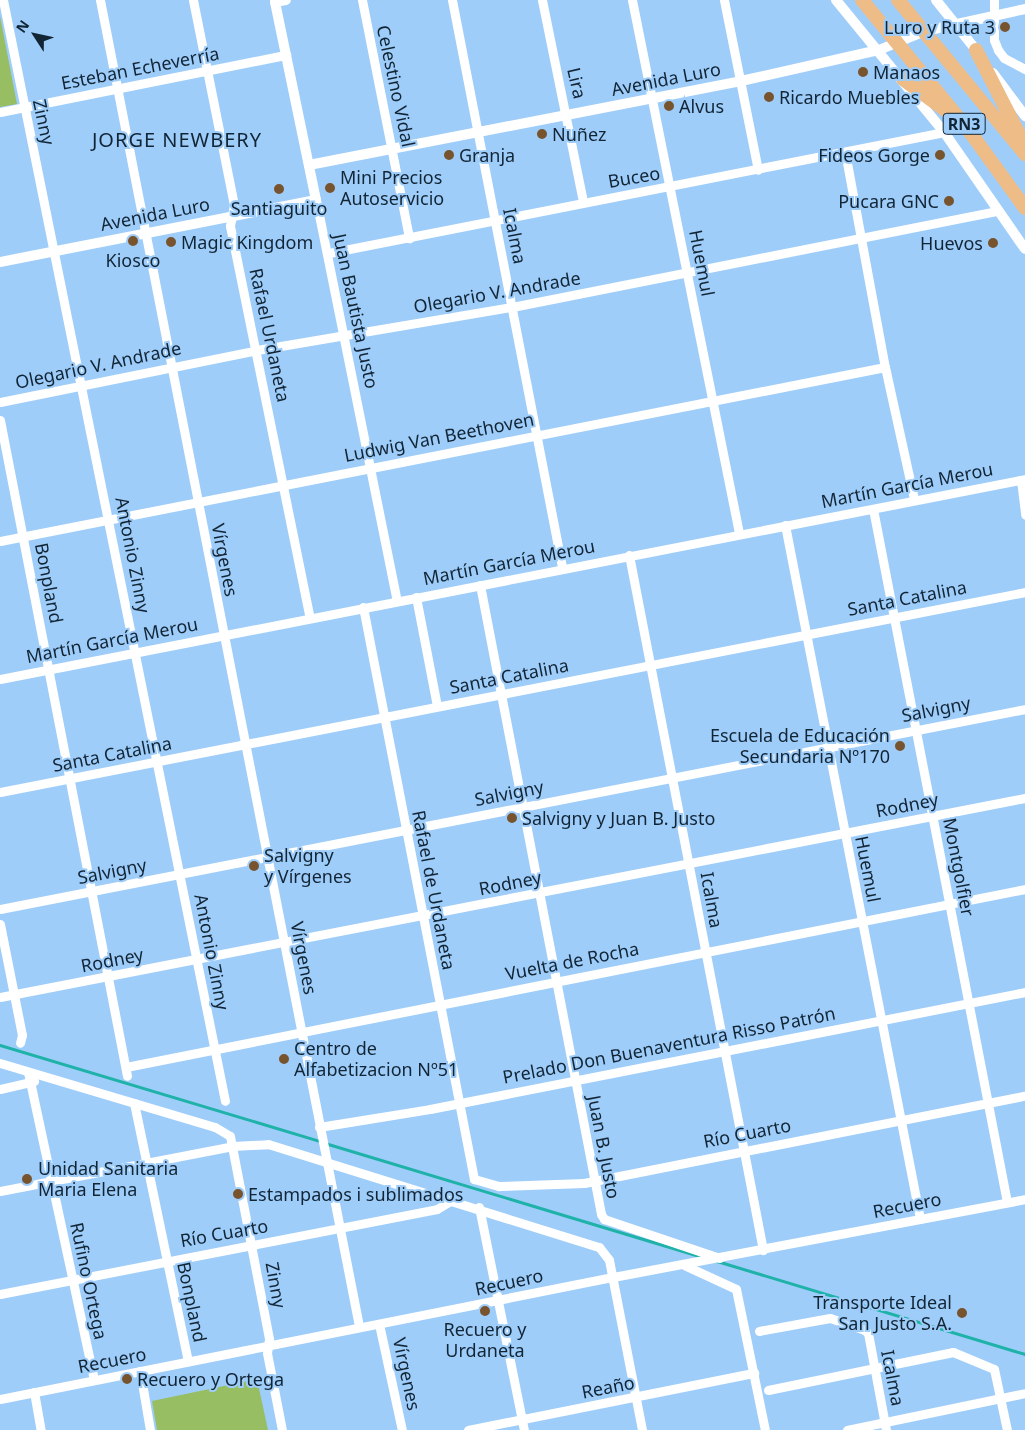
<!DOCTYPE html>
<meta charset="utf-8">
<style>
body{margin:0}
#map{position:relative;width:1025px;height:1430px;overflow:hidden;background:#9fcdfa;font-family:"Noto Sans",sans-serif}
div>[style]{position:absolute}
.green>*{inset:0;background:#97be62}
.stream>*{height:2.5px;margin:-1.25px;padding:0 1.25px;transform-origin:1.25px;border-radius:1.25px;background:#1fb2a8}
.minor>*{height:9px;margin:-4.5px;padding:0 4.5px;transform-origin:4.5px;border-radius:4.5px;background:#fff}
.tertiary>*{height:10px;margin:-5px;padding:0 5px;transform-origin:5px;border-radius:5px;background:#fff}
.trunk>*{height:14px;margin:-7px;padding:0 7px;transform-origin:7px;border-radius:7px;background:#eebc86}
.dots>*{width:14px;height:14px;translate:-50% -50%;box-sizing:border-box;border:2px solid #9fcdfa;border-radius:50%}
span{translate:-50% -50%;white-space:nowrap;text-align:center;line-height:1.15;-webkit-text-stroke:4px #9fcdfa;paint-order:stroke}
.shield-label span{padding:1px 4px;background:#9fcdfa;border:1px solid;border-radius:4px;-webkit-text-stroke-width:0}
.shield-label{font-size:16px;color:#122535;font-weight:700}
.poi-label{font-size:18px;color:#122535}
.right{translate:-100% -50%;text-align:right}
.left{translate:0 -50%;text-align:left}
.street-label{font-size:18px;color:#122535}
.quarter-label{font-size:20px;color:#122535;letter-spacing:1px}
.north{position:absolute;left:10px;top:10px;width:50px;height:50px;-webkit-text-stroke:4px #9fcdfa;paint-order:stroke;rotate:305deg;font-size:14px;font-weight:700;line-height:20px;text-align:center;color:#122535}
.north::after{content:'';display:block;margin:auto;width:18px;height:22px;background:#122535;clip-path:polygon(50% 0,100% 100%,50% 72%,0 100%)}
</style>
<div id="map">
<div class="green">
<i style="clip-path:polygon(0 16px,17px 104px,0 107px)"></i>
<i style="clip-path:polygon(257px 1379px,268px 1430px,157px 1430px,152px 1401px)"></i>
</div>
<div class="stream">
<i style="left:0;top:1045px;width:333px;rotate:16.7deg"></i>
<i style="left:325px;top:1143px;width:394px;rotate:16.8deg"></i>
<i style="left:717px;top:1261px;width:322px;rotate:16.8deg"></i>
</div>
<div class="minor">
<i style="left:3px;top:0;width:1123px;rotate:78.6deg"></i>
<i style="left:100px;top:0;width:1351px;rotate:78.95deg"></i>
<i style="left:193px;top:0;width:209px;rotate:78.7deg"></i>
<i style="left:234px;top:205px;width:21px;rotate:101deg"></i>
<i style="left:230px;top:226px;width:400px;rotate:78.5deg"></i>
<i style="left:362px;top:0;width:243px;rotate:78.8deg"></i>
<i style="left:452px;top:0;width:578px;rotate:79.02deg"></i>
<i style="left:542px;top:0;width:206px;rotate:78.5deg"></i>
<i style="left:632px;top:0;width:544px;rotate:78.65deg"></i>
<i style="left:724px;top:0;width:173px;rotate:78.7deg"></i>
<i style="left:994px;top:0;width:40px;rotate:90deg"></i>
<i style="left:994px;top:40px;width:11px;rotate:68deg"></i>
<i style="left:998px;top:50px;width:10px;rotate:53deg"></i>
<i style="left:1004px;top:58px;width:24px;rotate:28deg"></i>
<i style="left:0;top:112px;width:292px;rotate:-11.3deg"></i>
<i style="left:845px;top:152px;width:219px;rotate:79.5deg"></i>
<i style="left:885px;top:367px;width:135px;rotate:77.6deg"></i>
<i style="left:316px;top:200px;width:408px;rotate:78.6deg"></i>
<i style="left:329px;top:253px;width:627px;rotate:-11.13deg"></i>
<i style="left:0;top:402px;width:262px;rotate:-11.4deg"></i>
<i style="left:257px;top:350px;width:259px;rotate:-9.6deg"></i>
<i style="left:512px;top:307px;width:496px;rotate:-11.2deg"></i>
<i style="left:0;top:420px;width:668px;rotate:79.04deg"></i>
<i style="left:1021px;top:480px;width:35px;rotate:83deg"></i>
<i style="left:873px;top:509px;width:706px;rotate:79.06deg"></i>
<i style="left:785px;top:525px;width:707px;rotate:78.99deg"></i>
<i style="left:0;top:541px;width:902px;rotate:-11.12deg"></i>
<i style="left:629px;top:555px;width:708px;rotate:79.09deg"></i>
<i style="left:480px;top:585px;width:641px;rotate:79.11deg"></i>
<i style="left:601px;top:1214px;width:6px;rotate:59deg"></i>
<i style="left:604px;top:1219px;width:122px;rotate:18.6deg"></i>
<i style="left:416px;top:597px;width:111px;rotate:79.1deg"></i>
<i style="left:363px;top:607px;width:583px;rotate:79.02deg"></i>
<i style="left:474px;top:1179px;width:26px;rotate:16deg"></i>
<i style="left:499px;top:1186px;width:85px;rotate:-2deg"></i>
<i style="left:584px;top:1183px;width:449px;rotate:-11.2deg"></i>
<i style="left:0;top:679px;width:1044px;rotate:-11.04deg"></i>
<i style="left:0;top:792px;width:1044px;rotate:-11.04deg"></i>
<i style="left:0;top:909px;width:1044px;rotate:-11.04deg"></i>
<i style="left:0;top:924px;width:113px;rotate:78.8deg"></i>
<i style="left:22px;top:1035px;width:8px;rotate:104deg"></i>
<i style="left:0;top:997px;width:1044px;rotate:-10.99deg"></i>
<i style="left:0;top:1063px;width:224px;rotate:16.6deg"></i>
<i style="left:215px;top:1127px;width:17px;rotate:31deg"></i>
<i style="left:230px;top:1136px;width:207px;rotate:79.1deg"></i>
<i style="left:269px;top:1339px;width:14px;rotate:98deg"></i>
<i style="left:267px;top:1353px;width:78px;rotate:79deg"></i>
<i style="left:126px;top:1067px;width:916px;rotate:-11.2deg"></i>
<i style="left:28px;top:1072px;width:315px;rotate:77.9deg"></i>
<i style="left:0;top:1089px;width:35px;rotate:-13deg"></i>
<i style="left:134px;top:1103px;width:264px;rotate:78.2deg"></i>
<i style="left:319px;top:1127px;width:112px;rotate:-9.2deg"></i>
<i style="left:430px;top:1109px;width:606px;rotate:-11.12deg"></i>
<i style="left:0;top:1191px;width:237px;rotate:-10.9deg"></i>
<i style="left:233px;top:1146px;width:35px;rotate:-3deg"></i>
<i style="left:268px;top:1144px;width:347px;rotate:17.3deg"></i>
<i style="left:599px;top:1247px;width:16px;rotate:52deg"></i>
<i style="left:609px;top:1260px;width:173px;rotate:79deg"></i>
<i style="left:479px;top:1207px;width:227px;rotate:78.6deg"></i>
<i style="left:684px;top:1265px;width:57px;rotate:24.8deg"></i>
<i style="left:736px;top:1289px;width:144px;rotate:78.4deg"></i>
<i style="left:0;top:1294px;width:445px;rotate:-11deg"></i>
<i style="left:437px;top:1209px;width:17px;rotate:-31deg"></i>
<i style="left:379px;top:1324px;width:108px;rotate:77.8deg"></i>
<i style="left:759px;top:1331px;width:72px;rotate:-10.4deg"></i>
<i style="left:830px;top:1318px;width:36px;rotate:19deg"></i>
<i style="left:864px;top:1330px;width:5px;rotate:37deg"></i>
<i style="left:868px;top:1333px;width:99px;rotate:79.5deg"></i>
<i style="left:140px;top:1371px;width:60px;rotate:80.4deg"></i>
<i style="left:768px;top:1390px;width:189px;rotate:-11.6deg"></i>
<i style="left:953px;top:1352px;width:44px;rotate:22.5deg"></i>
<i style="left:994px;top:1369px;width:62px;rotate:78deg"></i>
<i style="left:34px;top:1392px;width:39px;rotate:80deg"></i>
<i style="left:0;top:1399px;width:625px;rotate:-11.26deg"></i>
<i style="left:613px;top:1277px;width:419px;rotate:-10.7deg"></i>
<i style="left:468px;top:1430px;width:292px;rotate:-11.3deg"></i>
<i style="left:847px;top:1430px;width:182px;rotate:-11.7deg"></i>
</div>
<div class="tertiary">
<i style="left:836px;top:0;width:171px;rotate:50.7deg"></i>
<i style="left:944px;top:132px;width:142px;rotate:55.3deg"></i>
<i style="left:936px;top:0;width:70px;rotate:51.3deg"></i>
<i style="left:993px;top:73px;width:54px;rotate:53.3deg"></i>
<i style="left:309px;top:165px;width:440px;rotate:-11deg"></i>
<i style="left:741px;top:81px;width:141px;rotate:-12.7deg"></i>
<i style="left:879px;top:50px;width:50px;rotate:-22.4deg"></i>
<i style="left:925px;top:31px;width:102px;rotate:-12.4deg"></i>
<i style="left:0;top:262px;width:322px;rotate:-11.1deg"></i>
<i style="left:316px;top:200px;width:202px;rotate:-101.7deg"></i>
<i style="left:275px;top:2px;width:11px;rotate:-10deg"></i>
</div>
<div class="trunk">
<i style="left:862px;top:0;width:171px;rotate:50.7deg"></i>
<i style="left:970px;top:132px;width:94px;rotate:54.1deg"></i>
<i style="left:898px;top:0;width:200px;rotate:50.5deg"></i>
<i style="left:976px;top:50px;width:106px;rotate:62.9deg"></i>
<i style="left:903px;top:79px;width:56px;rotate:36.3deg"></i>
</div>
<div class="dots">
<i style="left:1005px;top:27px;background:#77542d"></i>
<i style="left:863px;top:72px;background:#77542d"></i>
<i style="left:769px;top:97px;background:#77542d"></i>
<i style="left:669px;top:106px;background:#77542d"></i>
<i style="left:542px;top:134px;background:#77542d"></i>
<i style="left:449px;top:155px;background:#77542d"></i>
<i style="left:940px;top:155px;background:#77542d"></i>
<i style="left:330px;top:188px;background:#77542d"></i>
<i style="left:279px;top:189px;background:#77542d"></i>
<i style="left:949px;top:201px;background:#77542d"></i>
<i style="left:133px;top:241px;background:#77542d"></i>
<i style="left:171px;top:242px;background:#77542d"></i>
<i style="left:993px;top:243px;background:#77542d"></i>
<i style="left:900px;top:746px;background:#77542d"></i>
<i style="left:512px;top:818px;background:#77542d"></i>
<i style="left:254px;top:866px;background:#77542d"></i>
<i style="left:284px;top:1059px;background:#77542d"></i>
<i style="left:27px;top:1179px;background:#77542d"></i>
<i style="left:238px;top:1194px;background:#77542d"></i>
<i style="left:485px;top:1311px;background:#77542d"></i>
<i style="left:962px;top:1313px;background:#77542d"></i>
<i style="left:127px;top:1379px;background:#77542d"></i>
</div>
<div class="shield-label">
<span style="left:964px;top:124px">RN3</span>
</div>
<div class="poi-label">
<span class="right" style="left:995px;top:27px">Luro y Ruta 3</span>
<span class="left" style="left:873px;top:72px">Manaos</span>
<span class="left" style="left:779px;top:97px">Ricardo Muebles</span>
<span class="left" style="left:679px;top:106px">Alvus</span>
<span class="left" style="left:552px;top:134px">Nuñez</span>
<span class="left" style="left:459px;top:155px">Granja</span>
<span class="right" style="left:930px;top:155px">Fideos Gorge</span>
<span class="left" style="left:340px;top:188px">Mini Precios<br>Autoservicio</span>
<span class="right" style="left:939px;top:201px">Pucara GNC</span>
<span style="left:279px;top:208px">Santiaguito</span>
<span class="left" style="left:181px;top:242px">Magic Kingdom</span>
<span class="right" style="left:983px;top:243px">Huevos</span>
<span style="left:133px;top:260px">Kiosco</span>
<span class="right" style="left:890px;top:746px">Escuela de Educación<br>Secundaria Nº170</span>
<span class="left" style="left:522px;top:818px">Salvigny y Juan B. Justo</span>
<span class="left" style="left:264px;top:866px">Salvigny<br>y Vírgenes</span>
<span class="left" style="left:294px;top:1059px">Centro de<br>Alfabetizacion Nº51</span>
<span class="left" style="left:38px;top:1179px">Unidad Sanitaria<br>Maria Elena</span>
<span class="left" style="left:248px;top:1194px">Estampados i sublimados</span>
<span class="right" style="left:952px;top:1313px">Transporte Ideal<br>San Justo S.A.</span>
<span style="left:485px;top:1340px">Recuero y<br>Urdaneta</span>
<span class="left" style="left:137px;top:1379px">Recuero y Ortega</span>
</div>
<div class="street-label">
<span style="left:140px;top:68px;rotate:-11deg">Esteban Echeverría</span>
<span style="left:666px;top:79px;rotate:-11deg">Avenida Luro</span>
<span style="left:577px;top:83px;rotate:77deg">Lira</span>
<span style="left:396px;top:86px;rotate:78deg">Celestino Vidal</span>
<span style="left:44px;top:122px;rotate:78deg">Zinny</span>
<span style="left:634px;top:177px;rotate:-10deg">Buceo</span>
<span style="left:155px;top:214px;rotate:-11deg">Avenida Luro</span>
<span style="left:515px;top:236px;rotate:79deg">Icalma</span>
<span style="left:702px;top:263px;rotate:79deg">Huemul</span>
<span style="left:497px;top:292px;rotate:-10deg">Olegario V. Andrade</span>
<span style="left:356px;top:311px;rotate:78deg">Juan Bautista Justo</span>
<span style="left:270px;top:335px;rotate:78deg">Rafael Urdaneta</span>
<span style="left:98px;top:365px;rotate:-12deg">Olegario V. Andrade</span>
<span style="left:439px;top:437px;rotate:-11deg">Ludwig Van Beethoven</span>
<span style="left:907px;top:485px;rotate:-11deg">Martín García Merou</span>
<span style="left:133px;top:555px;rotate:79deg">Antonio Zinny</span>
<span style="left:225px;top:560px;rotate:79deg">Vírgenes</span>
<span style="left:509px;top:562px;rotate:-11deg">Martín García Merou</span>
<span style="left:49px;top:583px;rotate:79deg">Bonpland</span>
<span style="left:907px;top:598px;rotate:-11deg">Santa Catalina</span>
<span style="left:112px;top:640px;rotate:-11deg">Martín García Merou</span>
<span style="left:509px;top:676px;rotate:-11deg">Santa Catalina</span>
<span style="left:936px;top:709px;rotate:-11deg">Salvigny</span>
<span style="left:112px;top:754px;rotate:-11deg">Santa Catalina</span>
<span style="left:509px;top:793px;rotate:-11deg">Salvigny</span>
<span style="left:907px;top:805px;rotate:-11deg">Rodney</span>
<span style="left:959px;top:867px;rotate:79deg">Montgolfier</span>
<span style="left:868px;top:869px;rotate:79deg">Huemul</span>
<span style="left:112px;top:871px;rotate:-11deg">Salvigny</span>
<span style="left:510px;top:883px;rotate:-11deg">Rodney</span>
<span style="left:434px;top:890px;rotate:79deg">Rafael de Urdaneta</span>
<span style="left:712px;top:900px;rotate:80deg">Icalma</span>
<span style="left:212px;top:952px;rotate:79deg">Antonio Zinny</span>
<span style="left:304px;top:958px;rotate:79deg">Vírgenes</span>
<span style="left:112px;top:960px;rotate:-11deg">Rodney</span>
<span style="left:572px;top:961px;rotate:-11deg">Vuelta de Rocha</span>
<span style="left:669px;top:1045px;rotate:-11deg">Prelado Don Buenaventura Risso Patrón</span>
<span style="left:747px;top:1133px;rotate:-11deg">Río Cuarto</span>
<span style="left:604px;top:1147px;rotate:79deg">Juan B. Justo</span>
<span style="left:907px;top:1205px;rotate:-11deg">Recuero</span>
<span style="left:224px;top:1233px;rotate:-10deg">Río Cuarto</span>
<span style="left:89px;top:1281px;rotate:78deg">Rufino Ortega</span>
<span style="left:509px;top:1282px;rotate:-12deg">Recuero</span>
<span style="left:276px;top:1285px;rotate:80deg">Zinny</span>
<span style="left:192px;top:1302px;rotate:78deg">Bonpland</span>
<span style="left:112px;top:1360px;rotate:-11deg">Recuero</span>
<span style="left:407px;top:1374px;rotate:78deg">Vírgenes</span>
<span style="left:893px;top:1378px;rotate:79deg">Icalma</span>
<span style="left:608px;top:1387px;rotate:-11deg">Reaño</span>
</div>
<div class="quarter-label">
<span style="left:177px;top:139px">JORGE NEWBERY</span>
</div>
<div class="north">N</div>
</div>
